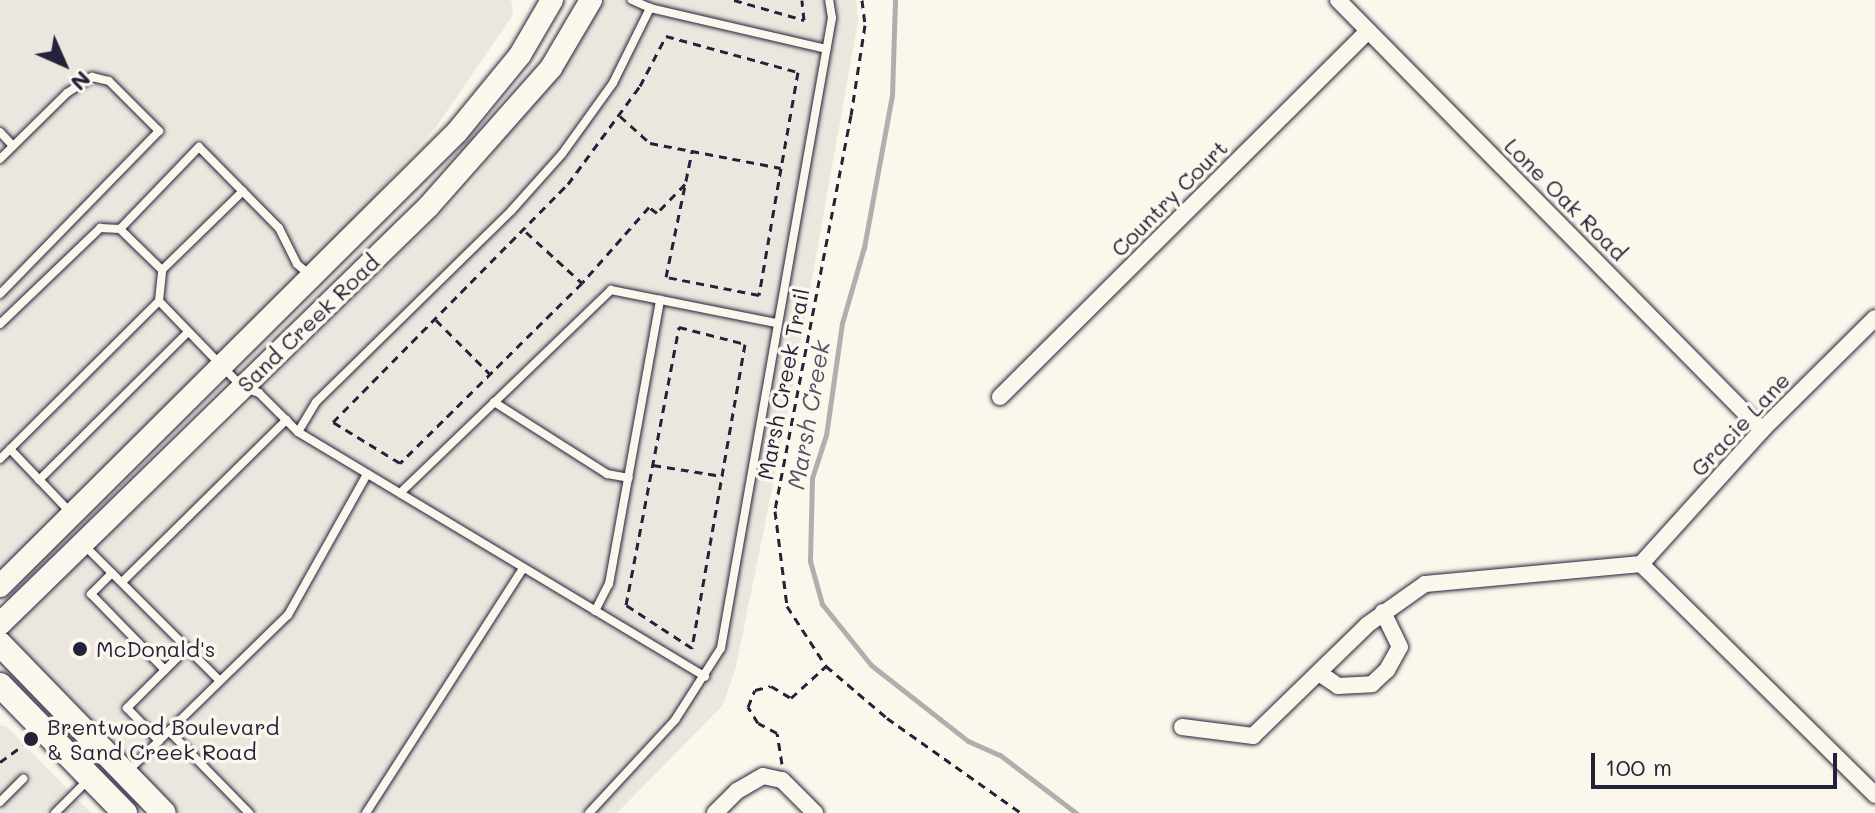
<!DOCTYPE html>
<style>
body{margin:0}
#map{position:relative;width:1875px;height:813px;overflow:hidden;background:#fbf7ec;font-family:Mali,sans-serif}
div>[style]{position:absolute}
.built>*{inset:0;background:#ebe7df}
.stream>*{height:5px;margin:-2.5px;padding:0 2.5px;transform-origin:2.5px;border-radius:2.5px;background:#b1aeb0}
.path>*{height:3px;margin-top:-1.5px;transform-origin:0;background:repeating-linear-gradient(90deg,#22223b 0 8px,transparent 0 14px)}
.roads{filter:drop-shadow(0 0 2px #22223b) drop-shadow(0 0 2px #22223b)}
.lane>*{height:8px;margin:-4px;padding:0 4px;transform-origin:4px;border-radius:4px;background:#fbf7ec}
.street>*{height:16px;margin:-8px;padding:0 8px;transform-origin:8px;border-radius:8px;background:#fbf7ec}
.secondary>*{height:22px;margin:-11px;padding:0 11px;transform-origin:11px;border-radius:11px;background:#fbf7ec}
.primary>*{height:24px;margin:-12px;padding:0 12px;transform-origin:12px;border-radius:12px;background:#fbf7ec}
.dots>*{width:22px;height:22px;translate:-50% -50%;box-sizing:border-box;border:4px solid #fbf7ec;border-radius:50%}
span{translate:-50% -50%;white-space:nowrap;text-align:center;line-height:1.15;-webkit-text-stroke:7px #fbf7ec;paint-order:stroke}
.street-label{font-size:22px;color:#22223b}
.poi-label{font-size:22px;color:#22223b}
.left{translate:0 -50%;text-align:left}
.water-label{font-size:24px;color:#545364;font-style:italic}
.north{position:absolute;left:24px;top:24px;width:80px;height:80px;-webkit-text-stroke:6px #fbf7ec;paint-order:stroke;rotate:135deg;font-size:22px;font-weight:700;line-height:32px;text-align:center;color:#22223b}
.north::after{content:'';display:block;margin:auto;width:28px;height:36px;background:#22223b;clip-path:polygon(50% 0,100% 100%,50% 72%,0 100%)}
.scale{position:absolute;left:1591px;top:753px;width:246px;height:36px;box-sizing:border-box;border:4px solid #22223b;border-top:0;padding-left:10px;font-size:24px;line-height:28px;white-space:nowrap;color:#22223b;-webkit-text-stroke:6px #fbf7ec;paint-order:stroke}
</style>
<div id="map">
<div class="built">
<i style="clip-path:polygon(0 0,511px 0,513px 15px,436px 127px,320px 258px,0 575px)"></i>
<i style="clip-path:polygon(606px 0,856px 0,858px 21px,793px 385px,736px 667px,723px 705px,617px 813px,176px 813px,0 634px,235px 416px,468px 187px)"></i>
<i style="clip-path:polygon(0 725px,7px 727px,91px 813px,0 813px)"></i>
</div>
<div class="stream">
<i style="left:895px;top:0;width:95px;rotate:91.8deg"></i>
<i style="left:892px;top:95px;width:155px;rotate:100.4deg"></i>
<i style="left:864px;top:247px;width:79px;rotate:106.1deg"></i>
<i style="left:842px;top:323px;width:113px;rotate:98.1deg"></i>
<i style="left:826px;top:435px;width:45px;rotate:108deg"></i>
<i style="left:812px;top:478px;width:83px;rotate:91.4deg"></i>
<i style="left:810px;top:561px;width:45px;rotate:74.4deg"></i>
<i style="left:822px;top:604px;width:78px;rotate:51.2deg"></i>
<i style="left:871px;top:665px;width:123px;rotate:38.1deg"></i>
<i style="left:968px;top:741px;width:35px;rotate:24deg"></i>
<i style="left:1000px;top:755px;width:96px;rotate:37.3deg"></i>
</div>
<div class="path">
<i style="left:734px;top:0;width:73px;rotate:15.9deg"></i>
<i style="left:804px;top:20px;width:20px;rotate:-96deg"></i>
<i style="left:862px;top:0;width:25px;rotate:83deg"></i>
<i style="left:865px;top:25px;width:91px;rotate:98.8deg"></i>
<i style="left:851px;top:115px;width:403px;rotate:100.9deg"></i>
<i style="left:775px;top:511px;width:96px;rotate:82.8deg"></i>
<i style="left:787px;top:606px;width:72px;rotate:57deg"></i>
<i style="left:826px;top:666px;width:80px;rotate:40.4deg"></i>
<i style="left:887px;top:718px;width:164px;rotate:35.3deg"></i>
<i style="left:620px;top:116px;width:40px;rotate:42deg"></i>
<i style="left:650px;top:143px;width:133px;rotate:10.8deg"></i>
<i style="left:781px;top:168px;width:129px;rotate:99.8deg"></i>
<i style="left:759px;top:295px;width:95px;rotate:-169deg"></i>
<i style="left:666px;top:277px;width:129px;rotate:-78.3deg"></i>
<i style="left:685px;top:184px;width:40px;rotate:134deg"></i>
<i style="left:657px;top:213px;width:10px;rotate:-143deg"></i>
<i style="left:649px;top:207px;width:101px;rotate:131.4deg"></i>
<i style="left:582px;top:283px;width:256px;rotate:135.3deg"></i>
<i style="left:400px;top:463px;width:79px;rotate:-148.5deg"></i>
<i style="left:333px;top:422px;width:334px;rotate:-45.4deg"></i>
<i style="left:568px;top:184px;width:122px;rotate:-53.7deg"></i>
<i style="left:640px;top:86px;width:56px;rotate:-62.5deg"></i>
<i style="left:666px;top:36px;width:137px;rotate:15.3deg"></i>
<i style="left:798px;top:72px;width:97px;rotate:100deg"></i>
<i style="left:526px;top:232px;width:76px;rotate:42.3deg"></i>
<i style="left:436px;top:320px;width:76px;rotate:45deg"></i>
<i style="left:679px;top:327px;width:68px;rotate:14.4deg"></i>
<i style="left:745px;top:344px;width:309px;rotate:99.9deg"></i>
<i style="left:692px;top:648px;width:79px;rotate:-146.9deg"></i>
<i style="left:626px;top:605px;width:283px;rotate:-79.2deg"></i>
<i style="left:653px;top:465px;width:70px;rotate:9.1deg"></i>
<i style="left:0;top:762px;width:34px;rotate:-36deg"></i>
<i style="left:782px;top:764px;width:31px;rotate:-99deg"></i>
<i style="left:777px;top:733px;width:21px;rotate:-152deg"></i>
<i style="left:758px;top:723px;width:19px;rotate:-122deg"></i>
<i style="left:748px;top:707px;width:18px;rotate:-68deg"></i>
<i style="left:755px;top:690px;width:16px;rotate:-14deg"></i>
<i style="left:771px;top:686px;width:23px;rotate:31deg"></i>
<i style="left:791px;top:698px;width:47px;rotate:-42.4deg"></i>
</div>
<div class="roads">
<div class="lane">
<i style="left:650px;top:8px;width:181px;rotate:13.1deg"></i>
<i style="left:0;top:132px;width:19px;rotate:47deg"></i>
<i style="left:0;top:159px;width:94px;rotate:-44.6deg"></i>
<i style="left:67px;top:93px;width:30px;rotate:-33deg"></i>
<i style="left:92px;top:77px;width:17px;rotate:13deg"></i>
<i style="left:109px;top:81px;width:71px;rotate:45deg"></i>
<i style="left:159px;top:131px;width:228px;rotate:134.3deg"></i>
<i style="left:162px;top:270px;width:113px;rotate:-44.3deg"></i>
<i style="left:159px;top:301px;width:31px;rotate:-84deg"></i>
<i style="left:162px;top:270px;width:59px;rotate:-135.7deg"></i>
<i style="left:120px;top:229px;width:114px;rotate:-46.1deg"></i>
<i style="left:199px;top:147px;width:114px;rotate:45.4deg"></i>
<i style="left:279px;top:228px;width:40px;rotate:63.4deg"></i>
<i style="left:297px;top:264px;width:18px;rotate:41deg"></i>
<i style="left:0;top:324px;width:139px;rotate:-43.8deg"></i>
<i style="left:100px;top:228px;width:20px;rotate:3deg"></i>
<i style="left:494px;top:402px;width:134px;rotate:32.5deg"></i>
<i style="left:607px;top:474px;width:22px;rotate:10deg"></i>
<i style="left:298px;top:432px;width:35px;rotate:-59deg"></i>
<i style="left:316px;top:402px;width:273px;rotate:-44.4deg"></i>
<i style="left:511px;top:211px;width:76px;rotate:-48.2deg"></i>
<i style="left:562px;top:154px;width:87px;rotate:-54.3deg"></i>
<i style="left:613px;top:83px;width:84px;rotate:-63.7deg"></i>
<i style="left:650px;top:8px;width:20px;rotate:-156deg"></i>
<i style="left:10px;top:449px;width:87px;rotate:46.4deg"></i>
<i style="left:0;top:459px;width:224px;rotate:-44.8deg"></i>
<i style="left:159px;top:301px;width:120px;rotate:46deg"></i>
<i style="left:242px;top:387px;width:18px;rotate:19deg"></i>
<i style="left:259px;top:393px;width:55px;rotate:45deg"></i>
<i style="left:298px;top:432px;width:475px;rotate:31deg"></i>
<i style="left:39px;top:480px;width:210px;rotate:-44.8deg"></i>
<i style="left:400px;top:493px;width:293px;rotate:-43.9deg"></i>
<i style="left:611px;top:290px;width:168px;rotate:11.3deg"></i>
<i style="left:84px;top:545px;width:192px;rotate:45deg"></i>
<i style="left:112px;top:573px;width:30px;rotate:135deg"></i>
<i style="left:91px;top:594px;width:106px;rotate:45.8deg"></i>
<i style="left:165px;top:670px;width:54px;rotate:135deg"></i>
<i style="left:127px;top:708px;width:46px;rotate:45.9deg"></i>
<i style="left:122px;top:582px;width:231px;rotate:-44.6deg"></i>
<i style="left:595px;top:611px;width:30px;rotate:-63deg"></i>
<i style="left:609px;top:584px;width:289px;rotate:-79.8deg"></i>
<i style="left:165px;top:670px;width:31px;rotate:-45deg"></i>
<i style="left:169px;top:731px;width:115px;rotate:45.7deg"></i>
<i style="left:129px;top:770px;width:222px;rotate:-44.3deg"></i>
<i style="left:288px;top:615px;width:162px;rotate:-60.7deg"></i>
<i style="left:0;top:802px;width:33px;rotate:-45deg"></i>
<i style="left:55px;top:813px;width:49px;rotate:-45deg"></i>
<i style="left:366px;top:813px;width:291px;rotate:-57.3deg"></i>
<i style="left:589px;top:813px;width:127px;rotate:-47.2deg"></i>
<i style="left:675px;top:720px;width:85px;rotate:-57.4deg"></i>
<i style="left:721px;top:648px;width:640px;rotate:-80.01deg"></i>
<i style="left:832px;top:18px;width:18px;rotate:-99deg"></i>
</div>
<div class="street">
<i style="left:1338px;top:0;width:604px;rotate:45.4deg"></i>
<i style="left:1000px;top:397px;width:519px;rotate:-44.84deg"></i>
<i style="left:1641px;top:564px;width:181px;rotate:-47.9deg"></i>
<i style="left:1762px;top:430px;width:159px;rotate:-44.7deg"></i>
<i style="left:1641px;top:564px;width:329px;rotate:44.6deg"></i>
<i style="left:1319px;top:673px;width:23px;rotate:34deg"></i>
<i style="left:1338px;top:686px;width:34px;rotate:-3deg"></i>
<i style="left:1372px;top:684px;width:21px;rotate:-43deg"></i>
<i style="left:1387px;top:670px;width:26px;rotate:-61deg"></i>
<i style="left:1400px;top:647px;width:39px;rotate:-116deg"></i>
<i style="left:1182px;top:727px;width:72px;rotate:7.2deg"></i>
<i style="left:1253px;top:736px;width:159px;rotate:-44.2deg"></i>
<i style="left:1367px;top:625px;width:71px;rotate:-35.3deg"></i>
<i style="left:1425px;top:584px;width:217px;rotate:-5.3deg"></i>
<i style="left:715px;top:813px;width:31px;rotate:-45deg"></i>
<i style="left:737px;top:791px;width:30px;rotate:-30deg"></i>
<i style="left:763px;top:776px;width:19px;rotate:12deg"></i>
<i style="left:782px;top:780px;width:47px;rotate:45deg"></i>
</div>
<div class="secondary">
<i style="left:0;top:586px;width:644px;rotate:-44.81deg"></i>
<i style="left:457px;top:132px;width:99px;rotate:-50.7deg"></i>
<i style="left:520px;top:55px;width:64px;rotate:-59.8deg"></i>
<i style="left:0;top:624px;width:598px;rotate:-44.25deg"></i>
<i style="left:428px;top:207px;width:186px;rotate:-48.5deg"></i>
<i style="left:551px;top:68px;width:79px;rotate:-59.5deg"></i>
</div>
<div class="primary">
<i style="left:0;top:644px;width:235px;rotate:45.9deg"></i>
<i style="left:0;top:685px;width:179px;rotate:45.7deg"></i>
</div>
</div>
<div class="dots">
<i style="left:80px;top:649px;background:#22223b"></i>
<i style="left:31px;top:739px;background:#22223b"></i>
</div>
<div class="street-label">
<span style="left:1169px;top:198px;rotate:-45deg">Country Court</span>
<span style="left:1566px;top:199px;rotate:45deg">Lone Oak Road</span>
<span style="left:308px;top:323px;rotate:-44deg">Sand Creek Road</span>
<span style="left:783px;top:384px;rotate:-79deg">Marsh Creek Trail</span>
<span style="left:1740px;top:424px;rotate:-47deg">Gracie Lane</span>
</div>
<div class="poi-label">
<span class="left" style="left:96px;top:649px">McDonald's</span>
<span class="left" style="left:47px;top:739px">Brentwood Boulevard<br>&amp; Sand Creek Road</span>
</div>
<div class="water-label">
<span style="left:808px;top:415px;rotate:-80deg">Marsh Creek</span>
</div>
<div class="north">N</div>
<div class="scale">100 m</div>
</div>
